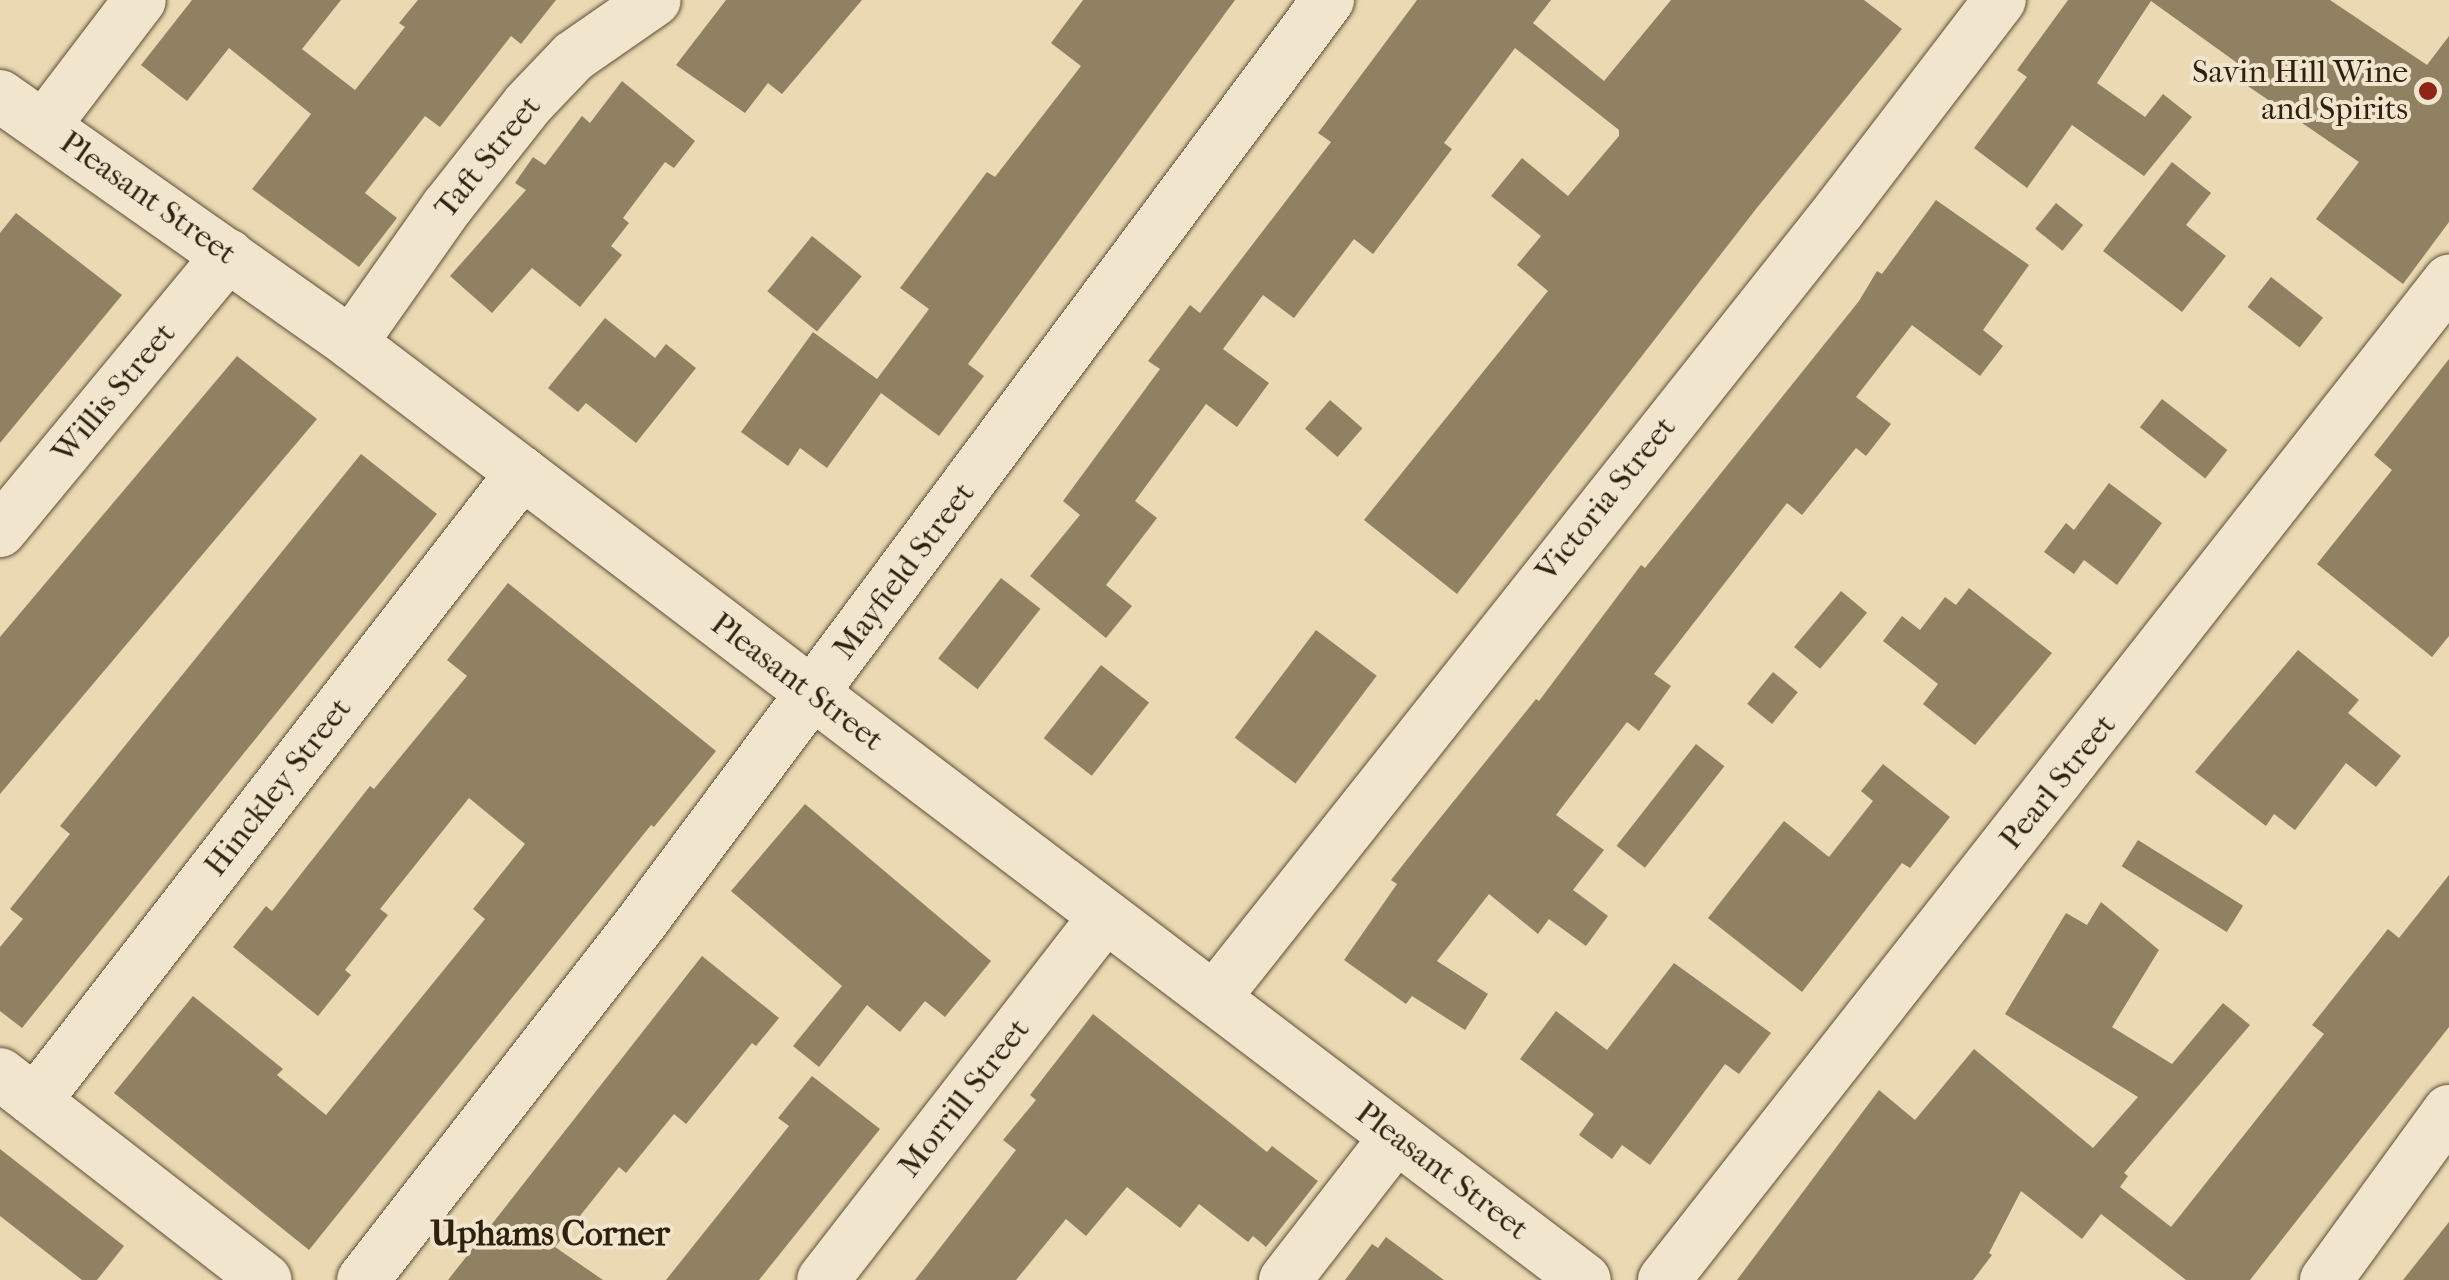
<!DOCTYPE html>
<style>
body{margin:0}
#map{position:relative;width:2449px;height:1280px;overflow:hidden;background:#ead9b2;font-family:"IM FELL French Canon",serif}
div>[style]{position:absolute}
.building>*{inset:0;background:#908163;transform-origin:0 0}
.roads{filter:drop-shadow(0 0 2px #5e4f37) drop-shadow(0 0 2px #5e4f37)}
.minor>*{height:52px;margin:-26px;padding:0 26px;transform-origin:26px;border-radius:26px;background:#f1e6cd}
.dots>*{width:28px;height:28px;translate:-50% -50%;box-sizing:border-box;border:5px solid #f1e6cd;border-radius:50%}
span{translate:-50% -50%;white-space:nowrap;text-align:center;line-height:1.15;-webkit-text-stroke:8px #f1e6cd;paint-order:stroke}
.poi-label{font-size:32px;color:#2f210e}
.right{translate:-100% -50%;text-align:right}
.street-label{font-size:32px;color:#2f210e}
.neighbourhood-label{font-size:35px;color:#2f210e;font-weight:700}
</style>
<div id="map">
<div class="building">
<i style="clip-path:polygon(192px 0,341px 0,302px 49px,355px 90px,405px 27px,399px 23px,418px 0,556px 0,521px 44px,511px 36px,440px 127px,425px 116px,365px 193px,397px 218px,359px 267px,252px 189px,311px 114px,229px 48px,187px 101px,141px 65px)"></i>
<i style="clip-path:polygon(726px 0,862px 0,782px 94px,768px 83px,745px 113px,676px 65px)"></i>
<i style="clip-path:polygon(1083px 0,1235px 0,968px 364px,984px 376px,939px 436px,881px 393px,827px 468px,800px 448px,788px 466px,741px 432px,813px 332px,877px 379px,929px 309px,900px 288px,987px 172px,995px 177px,1081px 66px,1051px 43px)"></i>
<i style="clip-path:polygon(1417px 0,1551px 0,1533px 23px,1604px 81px,1671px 0,1864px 0,1902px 29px,1756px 209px,1457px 594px,1364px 520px,1548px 291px,1517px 265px,1541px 236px,1491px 196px,1522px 158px,1568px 196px,1619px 136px,1619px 130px,1515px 48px,1444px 143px,1452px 149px,1373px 254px,1354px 239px,1294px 318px,1263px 295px,1223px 349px,1269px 383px,1237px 427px,1206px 404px,1135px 501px,1157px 518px,1106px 585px,1132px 606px,1106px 638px,1030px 576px,1080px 515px,1063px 501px,1160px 369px,1148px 361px,1190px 305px,1200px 313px,1331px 142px,1318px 133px)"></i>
<i style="clip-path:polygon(2068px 0,2330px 0,2427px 65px,2449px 36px,2449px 222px,2403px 284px,2316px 219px,2359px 162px,2239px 80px,2247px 70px,2151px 1px,2097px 83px,2145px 117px,2163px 94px,2192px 117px,2144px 176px,2072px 125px,2027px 188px,1974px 148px,2027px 77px,2017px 70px)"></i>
<i style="clip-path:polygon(622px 81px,695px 141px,674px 168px,665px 162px,623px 218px,629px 223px,611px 246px,622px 255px,580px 307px,532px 268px,492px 313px,450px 276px,526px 190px,515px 183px,533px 157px,545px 165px,582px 116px,590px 123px)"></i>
<i style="clip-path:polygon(2172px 162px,2211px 193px,2186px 225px,2226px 256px,2182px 312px,2103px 251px)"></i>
<i style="clip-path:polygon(1936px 200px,2029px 265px,1983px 330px,2003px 346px,1980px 376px,1912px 325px,1856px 397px,1891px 424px,1866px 456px,1856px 448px,1802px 515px,1787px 503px,1654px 674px,1671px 686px,1639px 731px,1627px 722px,1556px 815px,1604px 850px,1573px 890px,1608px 916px,1586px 946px,1549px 919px,1538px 934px,1489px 894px,1437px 961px,1488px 994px,1465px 1030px,1412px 996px,1406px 1004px,1344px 960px,1397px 884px,1391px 880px,1424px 838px,1536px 699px,1539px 701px,1641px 565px,1645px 568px,1859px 301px,1877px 271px,1882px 274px)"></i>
<i style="left:2056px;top:203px;width:35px;height:33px;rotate:39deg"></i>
<i style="clip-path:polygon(16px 213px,122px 295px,0 443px,0 233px)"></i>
<i style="left:812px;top:236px;width:64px;height:71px;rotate:39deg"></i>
<i style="left:2271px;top:277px;width:66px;height:38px;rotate:38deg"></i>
<i style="clip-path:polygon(605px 318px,655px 358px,666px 344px,696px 368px,636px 443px,586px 403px,578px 412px,548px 388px)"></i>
<i style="clip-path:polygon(237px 356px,317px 419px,0 794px,0 637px)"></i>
<i style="clip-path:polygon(2449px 359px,2449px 636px,2432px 657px,2317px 564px,2392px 470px,2374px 455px)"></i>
<i style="left:2162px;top:399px;width:83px;height:36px;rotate:38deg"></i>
<i style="left:1330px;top:400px;width:43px;height:38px;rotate:41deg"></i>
<i style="clip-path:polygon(361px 454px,437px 514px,22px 1028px,0 1011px,0 947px,23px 919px,10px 909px,70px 834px,60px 826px)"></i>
<i style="clip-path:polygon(2109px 483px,2162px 523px,2117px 585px,2084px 560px,2074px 574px,2044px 552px,2066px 523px,2074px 530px)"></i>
<i style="left:1001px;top:578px;width:50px;height:102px;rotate:38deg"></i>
<i style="clip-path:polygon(508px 583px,716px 751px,654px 827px,651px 825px,309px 1250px,114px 1093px,193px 996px,283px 1069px,277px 1075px,326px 1115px,485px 919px,473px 909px,525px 844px,469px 798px,380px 909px,388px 915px,345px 970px,351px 975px,318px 1016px,233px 947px,266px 906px,272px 911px,370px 786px,374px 789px,467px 676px,447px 660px)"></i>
<i style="clip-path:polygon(1969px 588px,2052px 653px,1975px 745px,1923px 704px,1938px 684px,1883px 641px,1902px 616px,1920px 630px,1945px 597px,1956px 605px)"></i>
<i style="left:1841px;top:591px;width:34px;height:73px;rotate:40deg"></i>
<i style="left:1316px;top:630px;width:76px;height:135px;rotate:37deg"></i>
<i style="clip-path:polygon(2298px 650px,2359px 700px,2348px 713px,2401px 756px,2376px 787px,2346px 763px,2295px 830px,2274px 814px,2266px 826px,2195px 772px)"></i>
<i style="left:1101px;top:665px;width:61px;height:93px;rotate:38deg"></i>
<i style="left:1773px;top:672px;width:32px;height:41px;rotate:39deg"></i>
<i style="left:1696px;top:744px;width:36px;height:129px;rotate:38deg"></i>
<i style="clip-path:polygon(1883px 764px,1950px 817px,1910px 868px,1902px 863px,1802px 992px,1708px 918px,1784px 821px,1829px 857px,1873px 801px,1861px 791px)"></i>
<i style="clip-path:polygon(805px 804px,991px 961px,945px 1017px,925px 1001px,900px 1032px,867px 1005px,819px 1067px,793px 1046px,842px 986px,731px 891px)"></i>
<i style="left:2138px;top:840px;width:124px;height:31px;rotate:32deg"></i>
<i style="clip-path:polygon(2449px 875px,2449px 1027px,2250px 1280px,2186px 1280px,2101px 1214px,2082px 1239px,2021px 1191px,1989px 1253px,1992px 1255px,1973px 1280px,1737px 1280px,1879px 1090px,1915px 1120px,1974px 1049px,2093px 1148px,2138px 1097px,2005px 1014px,2066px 913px,2087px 925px,2101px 902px,2159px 950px,2112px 1027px,2172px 1064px,2223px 1003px,2250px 1025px,2124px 1173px,2128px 1176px,2120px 1187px,2171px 1227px,2324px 1034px,2312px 1025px,2388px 929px,2399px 938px)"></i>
<i style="clip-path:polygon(702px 956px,779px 1018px,756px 1046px,752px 1043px,686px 1124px,674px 1114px,626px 1173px,619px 1167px,555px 1247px,603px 1280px,448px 1280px)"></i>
<i style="clip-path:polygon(1674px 963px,1771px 1033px,1739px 1074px,1725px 1064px,1650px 1165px,1622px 1145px,1612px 1159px,1579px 1135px,1594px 1114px,1520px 1059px,1556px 1011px,1607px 1050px)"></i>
<i style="clip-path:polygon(1093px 1014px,1267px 1152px,1272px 1146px,1318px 1181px,1266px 1247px,1253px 1236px,1248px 1242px,1199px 1204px,1180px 1228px,1127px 1187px,1086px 1236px,1066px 1219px,1016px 1280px,915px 1280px,1016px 1150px,1003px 1140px,1036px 1100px,1030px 1095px)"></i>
<i style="clip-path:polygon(812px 1076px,880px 1129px,759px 1280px,666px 1280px,789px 1126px,778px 1118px)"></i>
<i style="clip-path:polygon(0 1149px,124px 1246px,97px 1280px,82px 1280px,0 1216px)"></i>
<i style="clip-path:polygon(2449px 1222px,2449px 1280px,2403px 1280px)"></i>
<i style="clip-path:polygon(1386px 1237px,1444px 1280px,1345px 1280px,1372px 1244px,1378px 1248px)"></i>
</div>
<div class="roads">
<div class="minor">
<i style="left:0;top:96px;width:429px;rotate:35.1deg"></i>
<i style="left:351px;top:343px;width:1549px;rotate:37.21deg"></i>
<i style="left:44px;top:126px;width:158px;rotate:-52.7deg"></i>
<i style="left:351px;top:343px;width:166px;rotate:-54.8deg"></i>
<i style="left:447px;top:207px;width:131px;rotate:-51.8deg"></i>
<i style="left:528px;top:104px;width:66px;rotate:-46.2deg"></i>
<i style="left:574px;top:56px;width:98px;rotate:-34.7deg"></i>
<i style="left:0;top:531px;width:358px;rotate:-50.4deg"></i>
<i style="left:1214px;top:998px;width:1007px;rotate:-51.57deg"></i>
<i style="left:1840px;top:209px;width:263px;rotate:-52.6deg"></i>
<i style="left:0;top:1074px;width:336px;rotate:37.8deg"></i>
<i style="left:35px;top:1101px;width:795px;rotate:-52.21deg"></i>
<i style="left:363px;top:1280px;width:461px;rotate:-52.1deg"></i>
<i style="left:646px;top:916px;width:1142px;rotate:-53.33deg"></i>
<i style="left:823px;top:1280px;width:460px;rotate:-52.2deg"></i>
<i style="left:1285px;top:1280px;width:181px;rotate:-52.2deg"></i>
<i style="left:1664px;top:1280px;width:1271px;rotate:-51.84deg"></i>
<i style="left:2326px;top:1280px;width:209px;rotate:-54deg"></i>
</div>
</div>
<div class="dots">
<i style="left:2428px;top:91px;background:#8f2418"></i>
</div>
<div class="poi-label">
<span class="right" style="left:2408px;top:91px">Savin Hill Wine<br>and Spirits</span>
</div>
<div class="street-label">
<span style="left:488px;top:157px;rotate:-51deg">Taft Street</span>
<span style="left:148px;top:198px;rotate:35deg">Pleasant Street</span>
<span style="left:114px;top:393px;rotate:-50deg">Willis Street</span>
<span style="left:1606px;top:499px;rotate:-51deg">Victoria Street</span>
<span style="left:904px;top:571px;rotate:-53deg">Mayfield Street</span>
<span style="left:797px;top:682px;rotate:37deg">Pleasant Street</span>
<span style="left:2058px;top:782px;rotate:-51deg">Pearl Street</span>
<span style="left:278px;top:787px;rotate:-52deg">Hinckley Street</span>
<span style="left:964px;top:1098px;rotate:-52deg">Morrill Street</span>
<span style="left:1442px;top:1171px;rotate:37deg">Pleasant Street</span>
</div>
<div class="neighbourhood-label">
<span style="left:550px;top:1234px">Uphams Corner</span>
</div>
</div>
